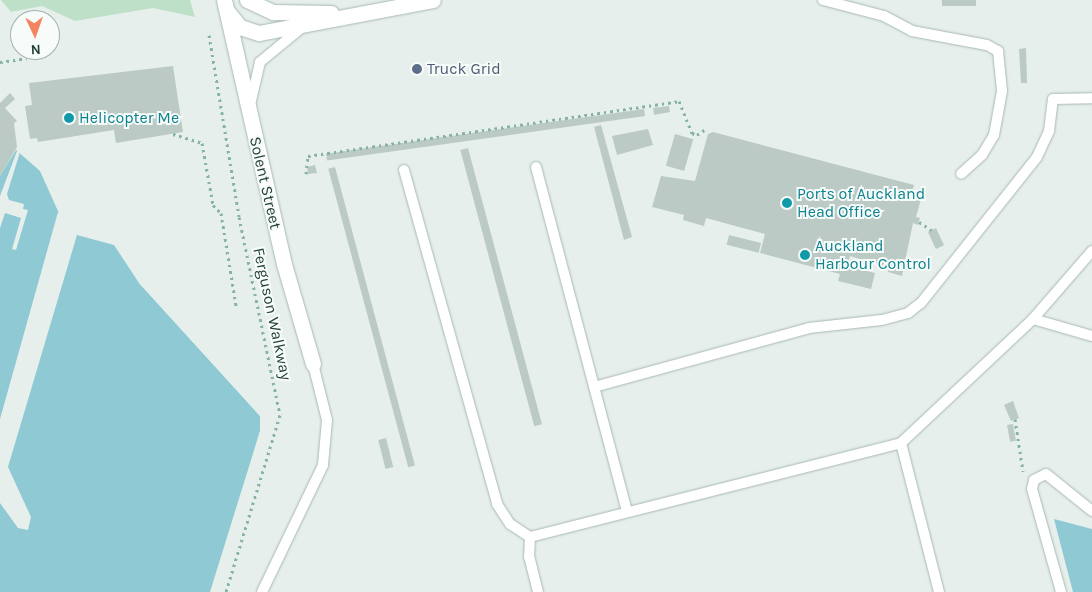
<!DOCTYPE html>
<style>
body{margin:0}
#map{position:relative;width:1092px;height:592px;overflow:hidden;background:#e6efeb;font-family:Karla,sans-serif}
div>[style]{position:absolute}
.green>*{inset:0;background:#bfe0c8}
.water>*{inset:0;background:#8ec9d4}
.pier>*{inset:0;background:#e6efeb}
.building>*{inset:0;background:#bbcac4;transform-origin:0 0}
.path>*{height:3px;margin-top:-1.5px;transform-origin:0;background:repeating-linear-gradient(90deg,#86b3a5 0 2.5px,transparent 0 6.5px)}
.roads{filter:drop-shadow(0 0 1px #a8b8b2) drop-shadow(0 0 1px #a8b8b2)}
.lane>*{height:10px;margin:-5px;padding:0 5px;transform-origin:5px;border-radius:5px;background:#fff}
.street>*{height:15px;margin:-7.5px;padding:0 7.5px;transform-origin:7.5px;border-radius:7.5px;background:#fff}
.dots>*{width:14px;height:14px;translate:-50% -50%;box-sizing:border-box;border:2px solid #f7fbf9;border-radius:50%}
span{translate:-50% -50%;white-space:nowrap;text-align:center;line-height:1.15;-webkit-text-stroke:4px #f7fbf9;paint-order:stroke}
.service-label{font-size:16px;color:#4e5e75}
.left{translate:0 -50%;text-align:left}
.culture-label{font-size:16px;color:#0d838f}
.street-label{font-size:16px;color:#24423a}
.north{position:absolute;left:10px;top:10px;width:50px;height:50px;box-sizing:border-box;background:#f7fbf9;border:1px solid #a3b1ad;border-radius:50%;rotate:177deg;font-size:14px;font-weight:700;line-height:20px;text-align:center;color:#24423a}
.north::after{content:'';display:block;margin:auto;width:18px;height:22px;background:#f4845f;clip-path:polygon(50% 0,100% 100%,50% 72%,0 100%)}
</style>
<div id="map">
<div class="green">
<i style="clip-path:polygon(1px 0,190px 0,195px 17px,153px 8px,75px 21px,42px 6px,11px 12px)"></i>
</div>
<div class="water">
<i style="clip-path:polygon(16px 150px,40px 171px,62px 220px,77px 235px,114px 245px,139px 283px,260px 416px,260px 431px,210px 592px,0 592px,0 176px)"></i>
<i style="clip-path:polygon(1054px 519px,1092px 529px,1092px 592px,1073px 592px)"></i>
</div>
<div class="pier">
<i style="clip-path:polygon(17px 151px,20px 152px,7px 194px,9px 200px,24px 204px,23px 209px,28px 210px,16px 250px,12px 249px,21px 218px,5px 213px,0 228px,0 196px)"></i>
<i style="clip-path:polygon(58px 212px,77px 235px,8px 467px,31px 517px,28px 530px,18px 528px,0 503px,0 419px)"></i>
<i style="clip-path:polygon(139px 279px,258px 406px,262px 415px,262px 432px,213px 592px,260px 431px,260px 416px,139px 283px)"></i>
</div>
<div class="building">
<i style="left:976px;top:0;width:6px;height:34px;rotate:90deg"></i>
<i style="clip-path:polygon(1026px 48px,1027px 83px,1021px 83px,1019px 49px)"></i>
<i style="clip-path:polygon(173px 66px,183px 132px,116px 143px,114px 130px,38px 142px,37px 138px,30px 139px,25px 106px,32px 105px,29px 83px)"></i>
<i style="clip-path:polygon(10px 93px,15px 99px,5px 108px,17px 121px,14px 123px,17px 147px,0 176px,0 103px)"></i>
<i style="clip-path:polygon(669px 106px,670px 112px,654px 115px,653px 108px)"></i>
<i style="left:644px;top:109px;width:7px;height:321px;rotate:82deg"></i>
<i style="clip-path:polygon(601px 125px,632px 237px,624px 240px,594px 127px)"></i>
<i style="clip-path:polygon(648px 129px,653px 145px,617px 155px,612px 136px)"></i>
<i style="clip-path:polygon(713px 132px,914px 185px,911px 197px,921px 199px,916px 217px,920px 218px,918px 225px,913px 223px,902px 276px,888px 272px,889px 267px,871px 262px,870px 268px,861px 265px,863px 260px,850px 256px,847px 266px,875px 273px,871px 289px,838px 281px,840px 274px,760px 253px,765px 234px,706px 218px,704px 226px,683px 220px,684px 215px,652px 207px,661px 176px,695px 181px,708px 134px)"></i>
<i style="left:675px;top:134px;width:19px;height:33px;rotate:16deg"></i>
<i style="left:468px;top:148px;width:286px;height:8px;rotate:75deg"></i>
<i style="clip-path:polygon(315px 165px,317px 173px,308px 174px,307px 167px)"></i>
<i style="left:335px;top:167px;width:309px;height:7px;rotate:75deg"></i>
<i style="left:936px;top:228px;width:19px;height:9px;rotate:65deg"></i>
<i style="left:729px;top:235px;width:33px;height:10px;rotate:14deg"></i>
<i style="clip-path:polygon(1013px 401px,1019px 418px,1011px 421px,1004px 405px)"></i>
<i style="left:1013px;top:424px;width:17px;height:6px;rotate:80deg"></i>
<i style="left:386px;top:438px;width:30px;height:8px;rotate:76deg"></i>
</div>
<div class="path">
<i style="left:209px;top:35px;width:184px;rotate:80.6deg"></i>
<i style="left:239px;top:217px;width:202px;rotate:78.3deg"></i>
<i style="left:280px;top:415px;width:185px;rotate:107deg"></i>
<i style="left:0;top:62px;width:27px;rotate:-8deg"></i>
<i style="left:173px;top:134px;width:30px;rotate:17deg"></i>
<i style="left:202px;top:143px;width:63px;rotate:79.9deg"></i>
<i style="left:213px;top:205px;width:11px;rotate:45deg"></i>
<i style="left:221px;top:213px;width:94px;rotate:80.8deg"></i>
<i style="left:306px;top:174px;width:18px;rotate:-84deg"></i>
<i style="left:308px;top:156px;width:375px;rotate:-8.4deg"></i>
<i style="left:679px;top:101px;width:35px;rotate:68deg"></i>
<i style="left:692px;top:133px;width:5px;rotate:22deg"></i>
<i style="left:697px;top:135px;width:11px;rotate:-34deg"></i>
<i style="left:919px;top:222px;width:15px;rotate:32deg"></i>
<i style="left:1015px;top:419px;width:53px;rotate:81.3deg"></i>
</div>
<div class="roads">
<div class="lane">
<i style="left:823px;top:0;width:63px;rotate:14.7deg"></i>
<i style="left:884px;top:16px;width:32px;rotate:28deg"></i>
<i style="left:912px;top:31px;width:76px;rotate:10.6deg"></i>
<i style="left:987px;top:45px;width:13px;rotate:29deg"></i>
<i style="left:998px;top:51px;width:40px;rotate:84.3deg"></i>
<i style="left:1002px;top:91px;width:45px;rotate:100.3deg"></i>
<i style="left:994px;top:135px;width:23px;rotate:121deg"></i>
<i style="left:982px;top:155px;width:28px;rotate:138deg"></i>
<i style="left:251px;top:101px;width:40px;rotate:-77deg"></i>
<i style="left:260px;top:62px;width:52px;rotate:-39.5deg"></i>
<i style="left:536px;top:167px;width:356px;rotate:75.2deg"></i>
<i style="left:404px;top:170px;width:347px;rotate:74.4deg"></i>
<i style="left:497px;top:504px;width:24px;rotate:57deg"></i>
<i style="left:510px;top:524px;width:24px;rotate:33deg"></i>
<i style="left:1033px;top:319px;width:90px;rotate:-49.1deg"></i>
<i style="left:594px;top:387px;width:223px;rotate:-15.3deg"></i>
<i style="left:809px;top:328px;width:73px;rotate:-6.3deg"></i>
<i style="left:882px;top:320px;width:27px;rotate:-15deg"></i>
<i style="left:908px;top:313px;width:16px;rotate:-38deg"></i>
<i style="left:921px;top:303px;width:186px;rotate:-51.5deg"></i>
<i style="left:1037px;top:157px;width:29px;rotate:-65deg"></i>
<i style="left:1049px;top:131px;width:32px;rotate:-83deg"></i>
<i style="left:1053px;top:99px;width:39px;rotate:-1deg"></i>
<i style="left:901px;top:443px;width:154px;rotate:75.7deg"></i>
<i style="left:262px;top:592px;width:141px;rotate:-64.3deg"></i>
<i style="left:323px;top:465px;width:45px;rotate:-84.9deg"></i>
<i style="left:327px;top:420px;width:58px;rotate:-104deg"></i>
<i style="left:538px;top:592px;width:36px;rotate:-104deg"></i>
<i style="left:529px;top:557px;width:20px;rotate:-87deg"></i>
<i style="left:530px;top:537px;width:383px;rotate:-14.2deg"></i>
<i style="left:901px;top:443px;width:181px;rotate:-43.2deg"></i>
<i style="left:1033px;top:319px;width:61px;rotate:16.1deg"></i>
<i style="left:1061px;top:592px;width:107px;rotate:-105.7deg"></i>
<i style="left:1032px;top:489px;width:9px;rotate:-77deg"></i>
<i style="left:1034px;top:480px;width:13px;rotate:-27deg"></i>
<i style="left:1046px;top:474px;width:59px;rotate:38.8deg"></i>
</div>
<div class="street">
<i style="left:224px;top:0;width:271px;rotate:77.2deg"></i>
<i style="left:284px;top:264px;width:104px;rotate:73.8deg"></i>
<i style="left:247px;top:0;width:29px;rotate:25deg"></i>
<i style="left:273px;top:12px;width:58px;rotate:1deg"></i>
<i style="left:227px;top:11px;width:21px;rotate:51deg"></i>
<i style="left:240px;top:27px;width:20px;rotate:18deg"></i>
<i style="left:259px;top:33px;width:177px;rotate:-10.7deg"></i>
</div>
</div>
<div class="dots">
<i style="left:417px;top:69px;background:#5c6f8a"></i>
<i style="left:69px;top:118px;background:#0f9aa8"></i>
<i style="left:787px;top:203px;background:#0f9aa8"></i>
<i style="left:805px;top:255px;background:#0f9aa8"></i>
</div>
<div class="service-label">
<span class="left" style="left:427px;top:69px">Truck Grid</span>
</div>
<div class="culture-label">
<span class="left" style="left:79px;top:118px">Helicopter Me</span>
<span class="left" style="left:797px;top:203px">Ports of Auckland<br>Head Office</span>
<span class="left" style="left:815px;top:255px">Auckland<br>Harbour Control</span>
</div>
<div class="street-label">
<span style="left:265px;top:183px;rotate:77deg">Solent Street</span>
<span style="left:272px;top:314px;rotate:78deg">Ferguson Walkway</span>
</div>
<div class="north">N</div>
</div>
